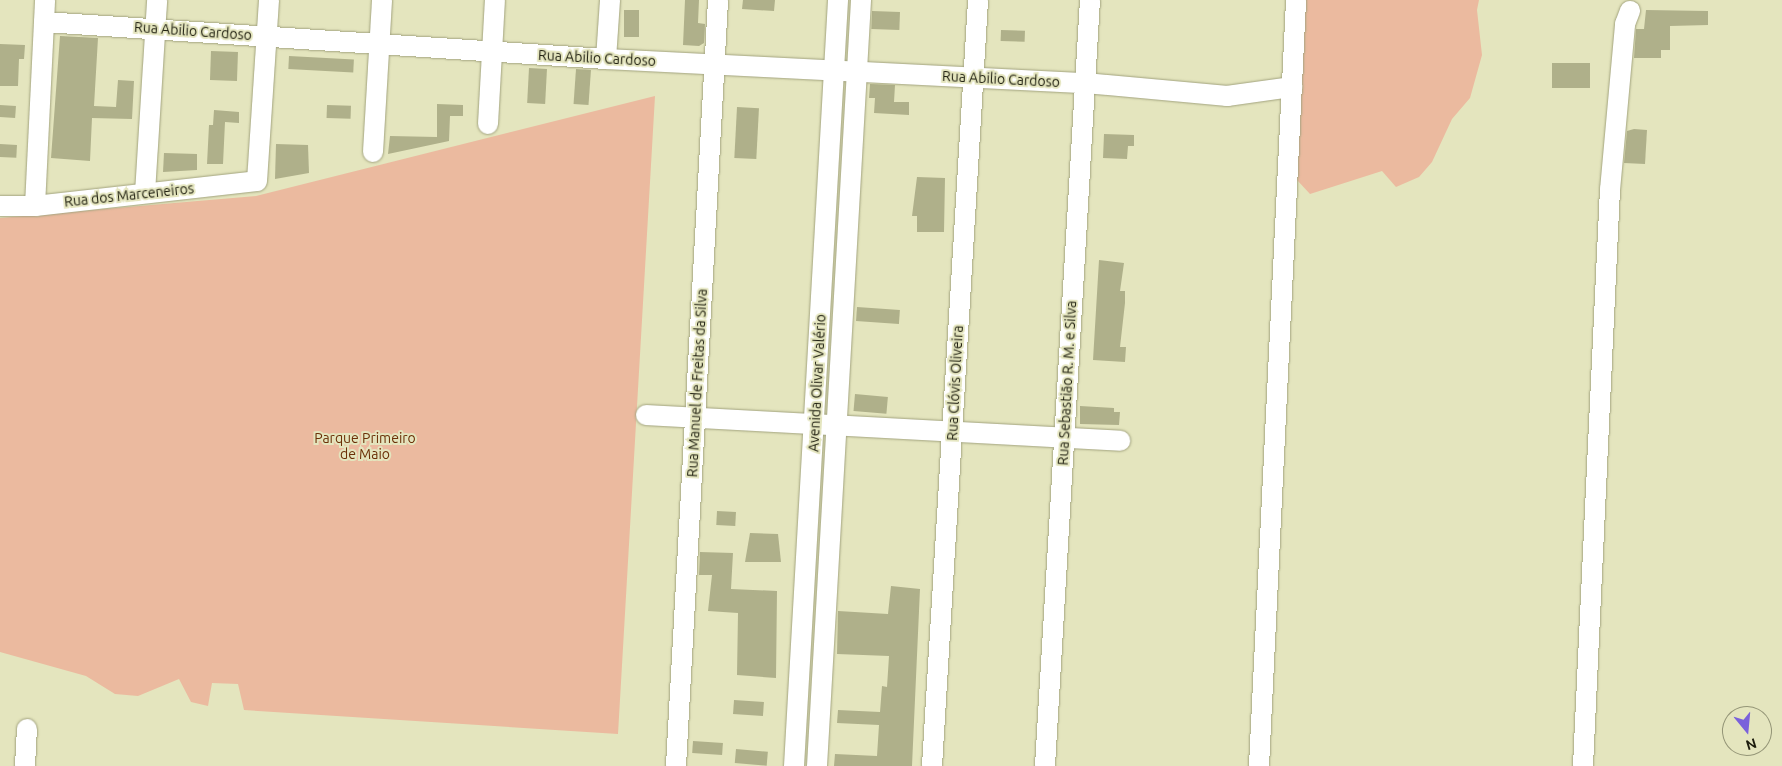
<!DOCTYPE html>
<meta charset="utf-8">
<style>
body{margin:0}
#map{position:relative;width:1782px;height:766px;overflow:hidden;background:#e4e5be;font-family:Ubuntu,sans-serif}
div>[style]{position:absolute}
.green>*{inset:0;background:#ebba9f}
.building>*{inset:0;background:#afb08a;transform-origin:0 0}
.roads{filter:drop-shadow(0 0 1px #a2a37e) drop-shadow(0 0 1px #a2a37e)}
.minor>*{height:20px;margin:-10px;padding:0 10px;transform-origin:10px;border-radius:10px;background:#fff}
span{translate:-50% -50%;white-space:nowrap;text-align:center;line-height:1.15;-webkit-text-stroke:4px #e4e5be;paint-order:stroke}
.street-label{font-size:14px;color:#1c1c0d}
.park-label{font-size:14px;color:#6b3007}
.north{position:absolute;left:1722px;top:706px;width:50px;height:50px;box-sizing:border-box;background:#e4e5be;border:1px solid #949577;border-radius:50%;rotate:163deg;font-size:14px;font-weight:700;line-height:20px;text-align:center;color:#1c1c0d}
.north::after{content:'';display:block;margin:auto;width:18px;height:22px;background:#7a61db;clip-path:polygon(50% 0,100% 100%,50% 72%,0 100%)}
</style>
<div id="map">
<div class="green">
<i style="clip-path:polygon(1304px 0,1479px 0,1477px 10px,1482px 55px,1470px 98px,1452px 119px,1432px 162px,1419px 177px,1396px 187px,1382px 171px,1310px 194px,1297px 180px)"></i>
<i style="clip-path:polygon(655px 96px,618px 734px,244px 710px,238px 684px,212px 683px,208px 706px,191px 702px,179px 679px,138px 696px,115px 694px,86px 676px,0 652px,0 218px,256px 196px)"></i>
</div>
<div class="building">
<i style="clip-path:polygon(685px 0,699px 0,698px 23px,705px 24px,704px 43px,699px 46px,683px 45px)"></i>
<i style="clip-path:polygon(743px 0,775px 0,774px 11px,742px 9px)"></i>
<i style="left:624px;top:10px;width:15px;height:27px"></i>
<i style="clip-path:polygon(1646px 10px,1708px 11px,1708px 25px,1670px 26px,1670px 50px,1661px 50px,1661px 58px,1634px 58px,1636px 29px,1644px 29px)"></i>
<i style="left:872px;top:11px;width:28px;height:18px;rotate:2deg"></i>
<i style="left:1001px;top:30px;width:24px;height:11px;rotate:2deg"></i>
<i style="clip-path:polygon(60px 36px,98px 38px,94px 106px,116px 107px,118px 80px,134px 81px,132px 119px,92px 118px,90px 161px,51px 158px)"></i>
<i style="clip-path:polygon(0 44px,25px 45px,24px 59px,19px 59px,18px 86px,0 86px)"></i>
<i style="left:211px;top:51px;width:27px;height:29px;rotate:2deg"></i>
<i style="left:289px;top:56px;width:65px;height:13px;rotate:3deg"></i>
<i style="left:1552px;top:63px;width:38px;height:25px"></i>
<i style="left:529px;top:68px;width:18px;height:35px;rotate:3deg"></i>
<i style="left:576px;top:69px;width:15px;height:35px;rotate:4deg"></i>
<i style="clip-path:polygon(870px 84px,895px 85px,894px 102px,909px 102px,909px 115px,874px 113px,875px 98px,869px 98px)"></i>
<i style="clip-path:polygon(437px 104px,463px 105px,463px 116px,450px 116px,449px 141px,388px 154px,390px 136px,437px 137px)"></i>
<i style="left:0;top:105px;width:16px;height:12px;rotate:4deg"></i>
<i style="left:327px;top:105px;width:24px;height:13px;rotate:2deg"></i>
<i style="left:737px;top:107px;width:22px;height:51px;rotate:3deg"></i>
<i style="clip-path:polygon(214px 110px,239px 112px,239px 123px,225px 122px,223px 164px,207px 164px,209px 125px,213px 125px)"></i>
<i style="clip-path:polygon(1634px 129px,1647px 130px,1645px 164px,1624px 163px,1627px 131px)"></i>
<i style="clip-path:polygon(1104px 134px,1134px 135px,1134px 146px,1128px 146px,1127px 159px,1103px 158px)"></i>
<i style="left:0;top:144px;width:17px;height:13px;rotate:3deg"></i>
<i style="clip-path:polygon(276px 144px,308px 145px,309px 173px,275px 179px)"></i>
<i style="clip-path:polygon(164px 153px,197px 154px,197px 170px,163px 172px)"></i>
<i style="clip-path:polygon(917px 177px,945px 178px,944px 232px,917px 232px,917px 216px,912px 216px)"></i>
<i style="clip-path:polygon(1099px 260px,1124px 263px,1120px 291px,1125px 291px,1125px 303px,1120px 347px,1126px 347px,1125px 362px,1093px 360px)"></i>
<i style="left:857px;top:307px;width:43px;height:14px;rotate:4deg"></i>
<i style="left:855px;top:394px;width:33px;height:17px;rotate:5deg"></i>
<i style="clip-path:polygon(1080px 406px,1114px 408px,1114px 412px,1120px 412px,1119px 425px,1080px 424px)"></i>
<i style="left:717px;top:511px;width:19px;height:14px;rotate:3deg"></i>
<i style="clip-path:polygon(750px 533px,778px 534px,781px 562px,745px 562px)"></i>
<i style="clip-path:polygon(700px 552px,733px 553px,731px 589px,777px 591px,776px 678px,737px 675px,738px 613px,708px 611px,712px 575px,699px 575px)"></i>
<i style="clip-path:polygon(891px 586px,920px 589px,912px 766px,834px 766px,835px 754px,877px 756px,879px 725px,837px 723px,838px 710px,880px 712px,882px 686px,887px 687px,889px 656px,837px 654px,838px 611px,888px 614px)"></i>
<i style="left:734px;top:700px;width:30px;height:14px;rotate:4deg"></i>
<i style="left:693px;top:741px;width:30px;height:12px;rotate:4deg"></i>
<i style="left:736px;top:749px;width:32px;height:14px;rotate:5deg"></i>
</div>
<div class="roads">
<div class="minor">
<i style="left:44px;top:22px;width:563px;rotate:3.77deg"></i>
<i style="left:606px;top:59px;width:480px;rotate:2.9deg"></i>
<i style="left:1085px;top:83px;width:143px;rotate:5.2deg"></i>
<i style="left:1227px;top:96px;width:66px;rotate:-7.9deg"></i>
<i style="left:606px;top:59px;width:59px;rotate:-86.1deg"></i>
<i style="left:488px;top:124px;width:124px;rotate:-86.8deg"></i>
<i style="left:373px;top:152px;width:152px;rotate:-86.6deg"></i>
<i style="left:145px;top:193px;width:193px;rotate:-86.4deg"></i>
<i style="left:0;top:206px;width:35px"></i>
<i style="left:35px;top:206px;width:223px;rotate:-6.4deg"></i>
<i style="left:257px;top:181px;width:181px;rotate:-86.2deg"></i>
<i style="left:35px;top:206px;width:206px;rotate:-87.2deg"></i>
<i style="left:646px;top:415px;width:475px;rotate:3.1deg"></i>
<i style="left:25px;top:766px;width:37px;rotate:-87deg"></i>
<i style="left:676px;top:766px;width:767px;rotate:-86.86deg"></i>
<i style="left:794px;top:766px;width:767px;rotate:-86.71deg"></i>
<i style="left:817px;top:766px;width:767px;rotate:-86.71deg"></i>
<i style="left:932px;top:766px;width:767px;rotate:-86.56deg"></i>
<i style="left:1045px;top:766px;width:767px;rotate:-86.64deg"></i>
<i style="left:1259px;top:766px;width:767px;rotate:-87.23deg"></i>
<i style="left:1583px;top:766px;width:577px;rotate:-87.32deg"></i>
<i style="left:1610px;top:190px;width:167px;rotate:-84.8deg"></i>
<i style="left:1625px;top:24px;width:14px;rotate:-69deg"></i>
</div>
</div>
<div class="street-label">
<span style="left:193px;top:31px;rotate:4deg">Rua Abilio Cardoso</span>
<span style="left:597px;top:58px;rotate:3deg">Rua Abilio Cardoso</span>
<span style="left:1001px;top:79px;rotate:3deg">Rua Abilio Cardoso</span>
<span style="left:129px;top:195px;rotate:-6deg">Rua dos Marceneiros</span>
<span style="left:697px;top:383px;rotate:-87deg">Rua Manuel de Freitas da Silva</span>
<span style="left:817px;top:383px;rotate:-87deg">Avenida Olivar Valério</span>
<span style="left:955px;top:383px;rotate:-87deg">Rua Clóvis Oliveira</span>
<span style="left:1067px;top:383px;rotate:-87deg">Rua Sebastião R. M. e Silva</span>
</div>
<div class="park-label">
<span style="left:365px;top:446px">Parque Primeiro<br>de Maio</span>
</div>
<div class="north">N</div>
</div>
